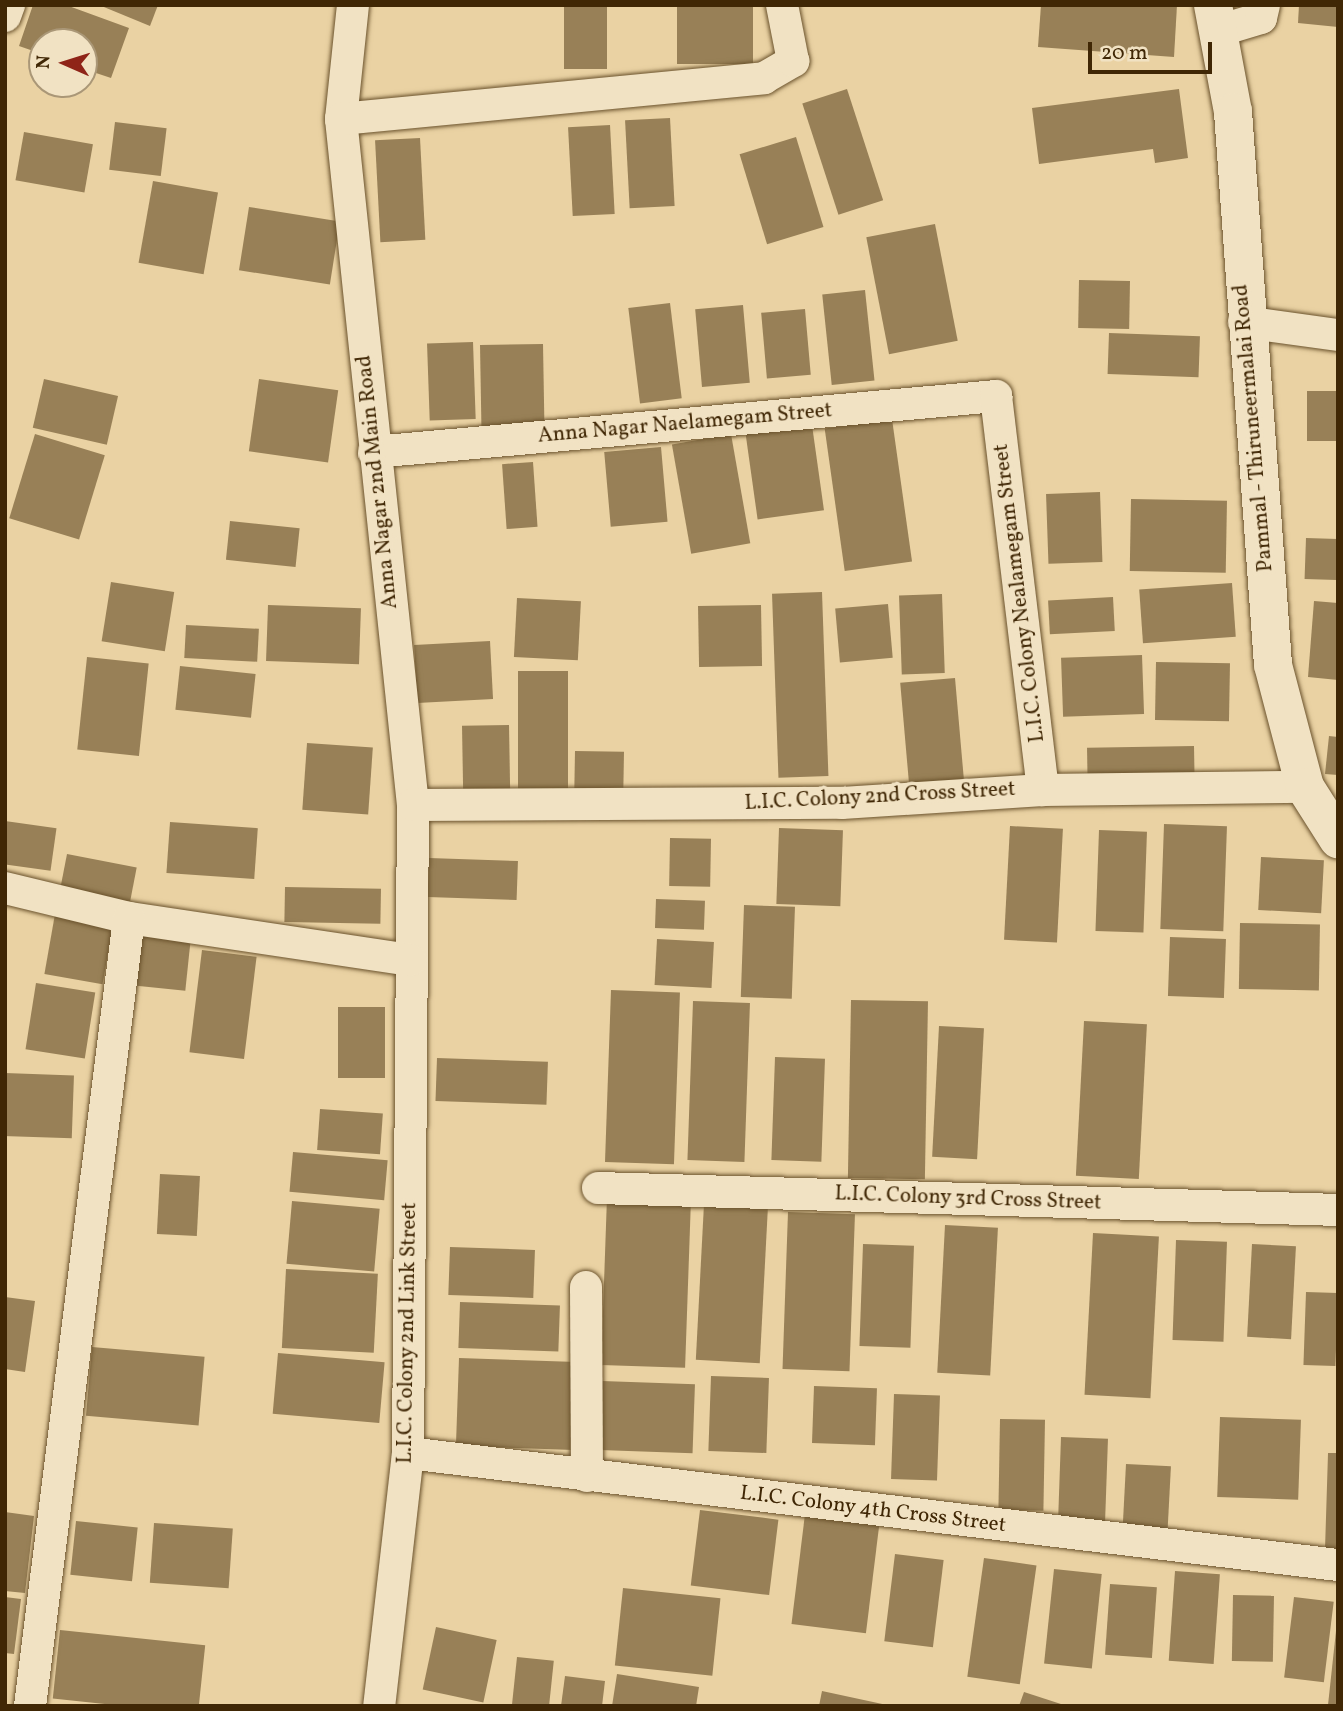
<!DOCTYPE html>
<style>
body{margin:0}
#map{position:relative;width:1343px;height:1711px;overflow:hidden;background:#ead2a3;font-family:Vollkorn,serif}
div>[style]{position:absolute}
.building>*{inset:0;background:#988057;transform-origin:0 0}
.roads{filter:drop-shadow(0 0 2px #6a522c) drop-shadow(0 0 2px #6a522c)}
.street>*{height:32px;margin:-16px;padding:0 16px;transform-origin:16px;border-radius:16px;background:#f1e2c3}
.secondary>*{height:38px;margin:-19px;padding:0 19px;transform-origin:19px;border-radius:19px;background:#f1e2c3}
span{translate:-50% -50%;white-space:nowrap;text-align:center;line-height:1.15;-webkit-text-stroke:7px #f1e2c3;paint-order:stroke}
.street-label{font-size:21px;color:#402705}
.frame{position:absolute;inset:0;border:7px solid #402705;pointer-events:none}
.north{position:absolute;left:28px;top:28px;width:70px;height:70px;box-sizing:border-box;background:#f1e2c3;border:2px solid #aa9777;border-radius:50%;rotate:273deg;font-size:19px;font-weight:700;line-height:28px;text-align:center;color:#402705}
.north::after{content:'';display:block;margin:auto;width:24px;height:32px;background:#8f2418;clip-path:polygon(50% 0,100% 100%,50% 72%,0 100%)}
.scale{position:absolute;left:1088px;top:42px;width:124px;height:32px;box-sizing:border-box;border:4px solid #402705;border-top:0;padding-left:9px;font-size:21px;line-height:24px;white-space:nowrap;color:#402705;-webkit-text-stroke:5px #f1e2c3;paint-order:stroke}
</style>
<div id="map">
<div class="building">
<i style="clip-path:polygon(33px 5px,66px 5px,129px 28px,111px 78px,84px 69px,84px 42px,42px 42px,42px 54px,19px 46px)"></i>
<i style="clip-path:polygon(99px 5px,158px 5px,150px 26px)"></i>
<i style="left:564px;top:5px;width:43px;height:64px"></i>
<i style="left:677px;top:5px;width:76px;height:59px"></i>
<i style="clip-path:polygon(1041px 5px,1177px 5px,1174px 57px,1038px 47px)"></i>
<i style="clip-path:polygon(1299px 5px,1338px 5px,1338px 27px,1298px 23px)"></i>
<i style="left:847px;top:89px;width:117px;height:47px;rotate:72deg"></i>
<i style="clip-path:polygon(1179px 89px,1188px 158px,1155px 163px,1153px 149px,1039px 164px,1032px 108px)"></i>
<i style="left:670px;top:118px;width:88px;height:45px;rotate:87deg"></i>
<i style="left:115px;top:122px;width:52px;height:48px;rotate:7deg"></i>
<i style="left:610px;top:125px;width:89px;height:42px;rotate:87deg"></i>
<i style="left:24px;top:132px;width:70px;height:49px;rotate:10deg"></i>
<i style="left:796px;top:137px;width:94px;height:59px;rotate:73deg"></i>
<i style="left:420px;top:138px;width:102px;height:45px;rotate:87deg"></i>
<i style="left:153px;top:181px;width:66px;height:83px;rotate:10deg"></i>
<i style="left:249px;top:207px;width:92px;height:64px;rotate:9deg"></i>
<i style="left:935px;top:224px;width:119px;height:70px;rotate:79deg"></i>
<i style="left:1079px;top:280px;width:51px;height:48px;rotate:1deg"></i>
<i style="left:865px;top:290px;width:91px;height:43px;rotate:84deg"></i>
<i style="left:670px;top:303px;width:96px;height:42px;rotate:83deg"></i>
<i style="left:743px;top:305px;width:78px;height:48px;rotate:85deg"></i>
<i style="left:805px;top:309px;width:66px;height:44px;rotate:85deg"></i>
<i style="left:1109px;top:333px;width:91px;height:41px;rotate:2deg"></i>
<i style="left:473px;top:342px;width:77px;height:46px;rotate:88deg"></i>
<i style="left:543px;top:344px;width:83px;height:63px;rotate:89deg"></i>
<i style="left:44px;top:379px;width:76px;height:50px;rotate:13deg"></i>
<i style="left:259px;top:379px;width:80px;height:73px;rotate:8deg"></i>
<i style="left:1307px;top:391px;width:31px;height:50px"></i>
<i style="left:892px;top:419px;width:144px;height:68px;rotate:82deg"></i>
<i style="left:812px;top:425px;width:86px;height:67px;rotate:82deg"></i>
<i style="left:35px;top:434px;width:73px;height:88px;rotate:17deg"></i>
<i style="left:731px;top:434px;width:111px;height:60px;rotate:80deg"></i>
<i style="left:661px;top:447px;width:75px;height:57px;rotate:85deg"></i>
<i style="left:533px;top:462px;width:65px;height:31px;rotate:86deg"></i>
<i style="left:1100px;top:492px;width:70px;height:54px;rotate:88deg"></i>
<i style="left:1131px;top:499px;width:96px;height:72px;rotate:1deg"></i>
<i style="left:230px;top:521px;width:70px;height:39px;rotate:6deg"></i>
<i style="left:1306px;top:538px;width:32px;height:41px;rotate:2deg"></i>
<i style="left:111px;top:582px;width:64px;height:60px;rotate:9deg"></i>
<i style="left:1232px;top:583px;width:54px;height:93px;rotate:86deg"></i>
<i style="left:822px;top:592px;width:184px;height:50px;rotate:88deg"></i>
<i style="left:942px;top:594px;width:79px;height:43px;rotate:88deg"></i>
<i style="left:1113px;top:597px;width:34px;height:65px;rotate:87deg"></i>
<i style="left:517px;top:598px;width:64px;height:59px;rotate:3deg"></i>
<i style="clip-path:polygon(1314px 601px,1338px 603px,1338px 680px,1308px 677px)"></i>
<i style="left:888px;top:604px;width:54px;height:53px;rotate:85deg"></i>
<i style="left:268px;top:605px;width:93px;height:56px;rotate:2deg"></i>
<i style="left:761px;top:605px;width:61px;height:63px;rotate:89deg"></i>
<i style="left:186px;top:625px;width:73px;height:33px;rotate:3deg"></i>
<i style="left:490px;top:641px;width:58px;height:76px;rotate:87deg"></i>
<i style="left:1142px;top:655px;width:59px;height:81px;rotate:88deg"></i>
<i style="left:87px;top:657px;width:62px;height:93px;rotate:6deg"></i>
<i style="left:1156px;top:662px;width:74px;height:58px;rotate:1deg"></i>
<i style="left:180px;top:666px;width:76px;height:44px;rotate:6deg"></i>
<i style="left:518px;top:671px;width:50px;height:122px"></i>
<i style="left:955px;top:678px;width:114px;height:55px;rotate:85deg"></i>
<i style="left:509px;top:725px;width:73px;height:47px;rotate:89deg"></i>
<i style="clip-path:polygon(1329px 736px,1338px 737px,1338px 775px,1325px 774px)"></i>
<i style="left:307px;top:743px;width:66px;height:67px;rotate:4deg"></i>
<i style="left:1194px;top:746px;width:42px;height:107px;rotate:89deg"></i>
<i style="left:575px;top:751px;width:49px;height:41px;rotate:1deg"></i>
<i style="left:5px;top:821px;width:52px;height:43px;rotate:8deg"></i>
<i style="left:170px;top:822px;width:88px;height:51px;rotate:4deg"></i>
<i style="left:1164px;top:824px;width:63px;height:105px;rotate:2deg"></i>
<i style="left:1010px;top:826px;width:53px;height:114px;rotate:3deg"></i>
<i style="left:779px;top:828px;width:64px;height:76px;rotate:2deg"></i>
<i style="left:1099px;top:830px;width:48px;height:101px;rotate:2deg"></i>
<i style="left:670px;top:838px;width:41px;height:48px;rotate:1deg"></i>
<i style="left:67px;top:854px;width:71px;height:44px;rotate:11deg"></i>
<i style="left:1261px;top:857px;width:63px;height:53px;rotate:3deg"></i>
<i style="left:429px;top:858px;width:89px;height:39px;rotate:2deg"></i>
<i style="left:285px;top:887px;width:96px;height:35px;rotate:1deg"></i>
<i style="left:656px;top:899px;width:49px;height:29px;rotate:2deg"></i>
<i style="left:744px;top:905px;width:51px;height:92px;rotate:2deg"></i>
<i style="left:55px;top:914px;width:59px;height:61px;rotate:10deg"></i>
<i style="left:1240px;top:923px;width:80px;height:66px;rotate:1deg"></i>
<i style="left:142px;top:934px;width:49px;height:52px;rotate:6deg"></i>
<i style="left:1170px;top:937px;width:56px;height:59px;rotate:2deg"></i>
<i style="left:657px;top:939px;width:57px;height:46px;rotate:3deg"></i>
<i style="left:202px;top:950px;width:55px;height:103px;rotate:7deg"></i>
<i style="left:36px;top:983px;width:60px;height:67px;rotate:9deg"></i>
<i style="left:611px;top:990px;width:69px;height:172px;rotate:2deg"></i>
<i style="left:851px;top:1000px;width:77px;height:178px;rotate:1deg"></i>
<i style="left:693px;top:1001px;width:57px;height:159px;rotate:2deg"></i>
<i style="left:338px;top:1007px;width:47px;height:71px"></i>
<i style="left:1084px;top:1021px;width:63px;height:155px;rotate:3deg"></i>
<i style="left:939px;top:1026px;width:45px;height:131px;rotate:3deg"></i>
<i style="left:775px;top:1057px;width:50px;height:103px;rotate:2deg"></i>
<i style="left:437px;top:1058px;width:111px;height:43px;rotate:2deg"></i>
<i style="left:5px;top:1073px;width:69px;height:63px;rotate:2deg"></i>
<i style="left:320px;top:1109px;width:63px;height:41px;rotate:4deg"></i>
<i style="left:293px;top:1152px;width:95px;height:40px;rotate:5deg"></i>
<i style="left:160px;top:1174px;width:40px;height:60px;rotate:3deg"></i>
<i style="left:607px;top:1197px;width:84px;height:168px;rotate:2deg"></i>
<i style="left:292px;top:1201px;width:88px;height:63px;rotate:5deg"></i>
<i style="left:704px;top:1204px;width:64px;height:156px;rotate:3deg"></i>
<i style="left:788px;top:1212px;width:67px;height:157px;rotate:2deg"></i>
<i style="left:945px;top:1225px;width:53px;height:148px;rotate:3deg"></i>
<i style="left:1093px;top:1233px;width:66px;height:162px;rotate:3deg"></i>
<i style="left:1176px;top:1240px;width:51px;height:100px;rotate:2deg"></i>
<i style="left:863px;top:1244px;width:51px;height:102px;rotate:2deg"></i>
<i style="left:1252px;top:1244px;width:44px;height:93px;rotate:3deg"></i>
<i style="left:450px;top:1247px;width:85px;height:48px;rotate:2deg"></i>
<i style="left:286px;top:1269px;width:92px;height:79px;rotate:3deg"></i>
<i style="left:1306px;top:1292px;width:32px;height:73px;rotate:2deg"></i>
<i style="clip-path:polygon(5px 1297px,35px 1301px,25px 1372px,5px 1369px)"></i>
<i style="left:460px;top:1302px;width:100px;height:46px;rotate:2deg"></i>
<i style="left:92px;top:1347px;width:113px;height:69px;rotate:5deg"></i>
<i style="left:278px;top:1353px;width:107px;height:61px;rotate:5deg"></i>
<i style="left:459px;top:1358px;width:118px;height:88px;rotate:2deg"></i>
<i style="left:711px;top:1376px;width:58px;height:75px;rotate:2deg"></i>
<i style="left:602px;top:1381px;width:93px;height:69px;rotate:2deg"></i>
<i style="left:814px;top:1386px;width:63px;height:57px;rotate:2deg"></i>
<i style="left:894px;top:1394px;width:46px;height:85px;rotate:2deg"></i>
<i style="left:1220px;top:1417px;width:81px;height:80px;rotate:2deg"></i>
<i style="left:1000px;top:1419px;width:45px;height:91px;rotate:1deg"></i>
<i style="left:1061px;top:1437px;width:47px;height:85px;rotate:2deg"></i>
<i style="clip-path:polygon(1328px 1453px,1338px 1453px,1338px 1550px,1325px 1550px)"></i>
<i style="left:1126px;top:1464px;width:45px;height:70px;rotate:3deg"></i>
<i style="left:806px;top:1506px;width:75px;height:119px;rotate:7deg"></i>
<i style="left:700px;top:1510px;width:79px;height:76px;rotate:7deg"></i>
<i style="clip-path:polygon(5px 1512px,34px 1516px,25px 1593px,5px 1591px)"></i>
<i style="left:76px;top:1521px;width:62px;height:54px;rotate:6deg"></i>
<i style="left:154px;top:1523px;width:79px;height:60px;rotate:4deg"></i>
<i style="left:895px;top:1554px;width:49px;height:88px;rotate:7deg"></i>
<i style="left:984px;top:1558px;width:53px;height:120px;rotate:8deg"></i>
<i style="left:1054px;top:1569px;width:48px;height:95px;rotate:6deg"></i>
<i style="left:1175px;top:1571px;width:45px;height:90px;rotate:4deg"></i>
<i style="left:1110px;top:1584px;width:47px;height:71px;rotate:4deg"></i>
<i style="left:623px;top:1588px;width:98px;height:78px;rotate:6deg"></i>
<i style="left:1233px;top:1595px;width:41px;height:66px;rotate:1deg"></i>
<i style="clip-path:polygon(5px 1597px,21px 1599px,14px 1654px,5px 1653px)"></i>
<i style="left:1294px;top:1597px;width:40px;height:81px;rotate:7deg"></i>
<i style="left:436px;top:1627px;width:62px;height:64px;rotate:12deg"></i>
<i style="left:60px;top:1630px;width:146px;height:69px;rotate:6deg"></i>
<i style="clip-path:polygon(1336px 1631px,1338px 1631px,1338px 1706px,1328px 1705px)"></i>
<i style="left:517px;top:1657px;width:37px;height:49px;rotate:6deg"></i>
<i style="clip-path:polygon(617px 1674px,699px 1687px,696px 1706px,612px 1706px)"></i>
<i style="clip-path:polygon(565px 1676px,605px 1681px,602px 1706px,561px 1706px)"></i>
<i style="clip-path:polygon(822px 1691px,887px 1705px,887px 1706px,819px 1706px)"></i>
<i style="clip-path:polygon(1024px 1692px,1064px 1705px,1064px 1706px,1019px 1706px)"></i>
</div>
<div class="roads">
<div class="street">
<i style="left:353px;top:5px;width:115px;rotate:96deg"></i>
<i style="left:341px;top:119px;width:690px;rotate:84.01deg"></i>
<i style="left:413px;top:805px;width:648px;rotate:90.44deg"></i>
<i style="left:408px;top:1453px;width:255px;rotate:96.5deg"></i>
<i style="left:5px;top:16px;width:12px;rotate:-70deg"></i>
<i style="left:1218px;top:31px;width:45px;rotate:-16.8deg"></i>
<i style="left:1261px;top:18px;width:13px;rotate:-77deg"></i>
<i style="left:341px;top:119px;width:425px;rotate:-5.5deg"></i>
<i style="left:764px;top:78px;width:34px;rotate:-30deg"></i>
<i style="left:793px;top:61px;width:57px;rotate:-101.1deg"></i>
<i style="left:1244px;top:322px;width:95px;rotate:7.9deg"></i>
<i style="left:374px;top:452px;width:625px;rotate:-5.14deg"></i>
<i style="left:996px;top:396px;width:397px;rotate:83.2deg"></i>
<i style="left:413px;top:805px;width:429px;rotate:-0.3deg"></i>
<i style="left:842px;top:803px;width:201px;rotate:-3.7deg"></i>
<i style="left:1043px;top:790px;width:262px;rotate:-0.7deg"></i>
<i style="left:5px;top:888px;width:128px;rotate:13.6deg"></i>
<i style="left:129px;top:918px;width:285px;rotate:8.5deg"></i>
<i style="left:598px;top:1188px;width:740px;rotate:1.7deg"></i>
<i style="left:586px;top:1287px;width:189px;rotate:89.7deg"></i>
<i style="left:408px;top:1453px;width:937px;rotate:6.87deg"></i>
<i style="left:30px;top:1706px;width:794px;rotate:-82.84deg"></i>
</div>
<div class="secondary">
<i style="left:1213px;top:5px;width:109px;rotate:79.4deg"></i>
<i style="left:1233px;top:112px;width:554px;rotate:85.86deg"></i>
<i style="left:1273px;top:665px;width:126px;rotate:75.3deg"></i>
<i style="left:1305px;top:787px;width:62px;rotate:57.6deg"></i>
</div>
</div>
<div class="street-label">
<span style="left:685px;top:424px;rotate:-5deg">Anna Nagar Naelamegam Street</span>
<span style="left:1254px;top:428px;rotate:-95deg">Pammal - Thiruneermalai Road</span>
<span style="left:378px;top:482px;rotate:-96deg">Anna Nagar 2nd Main Road</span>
<span style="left:1020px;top:593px;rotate:-97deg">L.I.C. Colony Nealamegam Street</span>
<span style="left:880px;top:797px;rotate:-3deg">L.I.C. Colony 2nd Cross Street</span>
<span style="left:968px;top:1199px;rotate:2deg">L.I.C. Colony 3rd Cross Street</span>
<span style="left:408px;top:1333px;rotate:-89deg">L.I.C. Colony 2nd Link Street</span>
<span style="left:873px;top:1510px;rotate:7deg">L.I.C. Colony 4th Cross Street</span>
</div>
<div class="frame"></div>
<div class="north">N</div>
<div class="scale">20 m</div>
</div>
